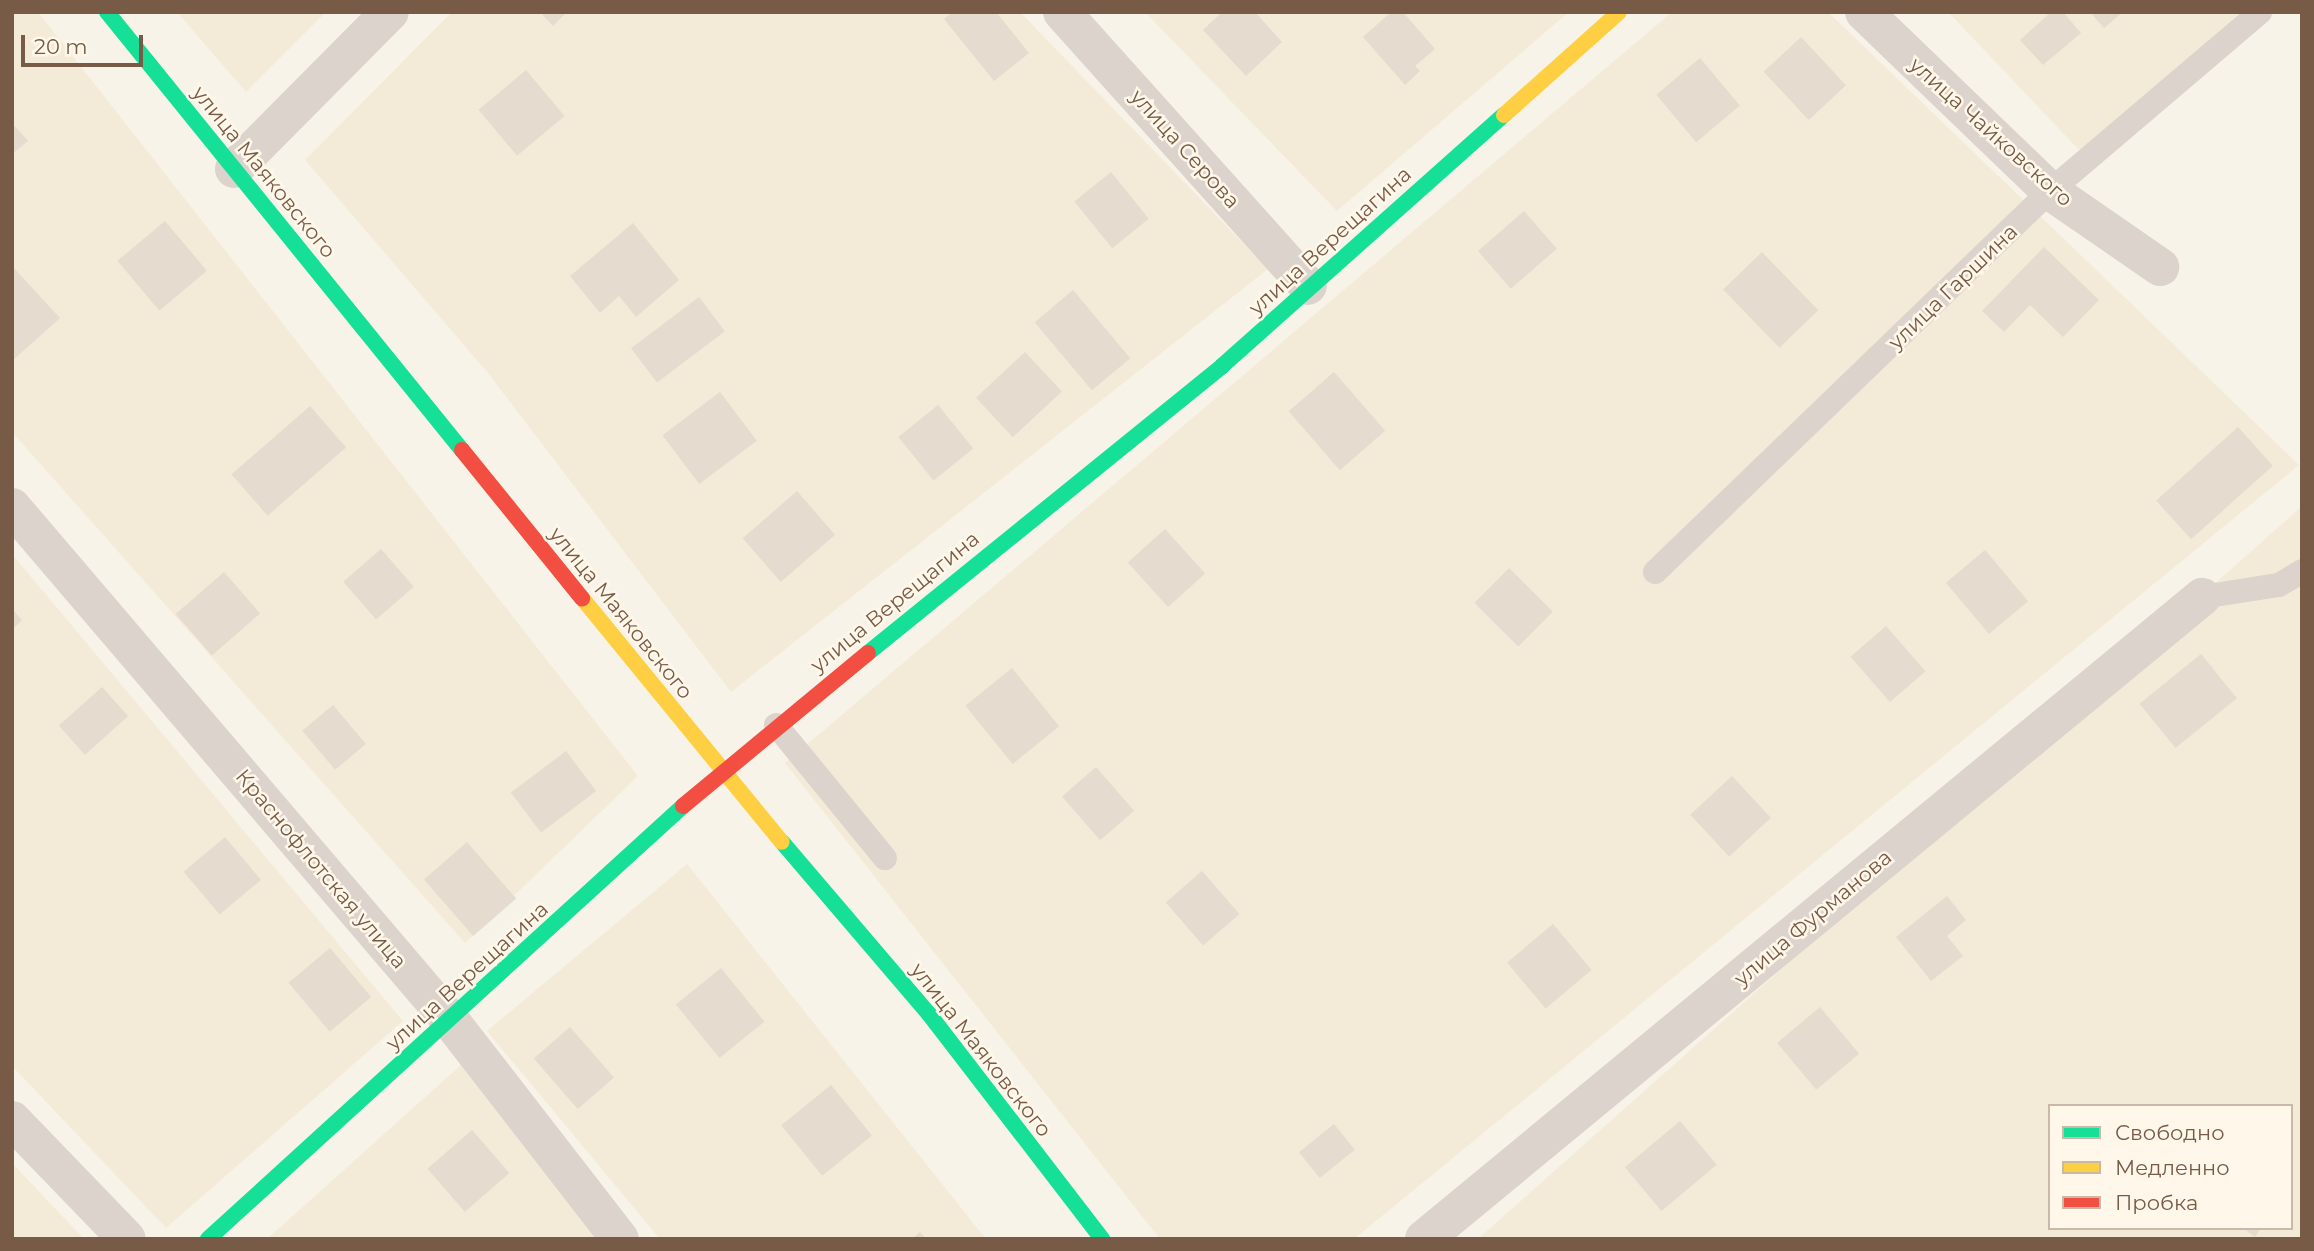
<!DOCTYPE html>
<meta charset="utf-8">
<style>
body{margin:0}
#map{position:relative;width:2314px;height:1251px;overflow:hidden;background:#f8f3e8;font-family:Montserrat,sans-serif}
div>[style]{position:absolute}
.residential>*{inset:0;background:#f4ead8}
.building>*{inset:0;background:#e5dbcf;transform-origin:0 0}
.lane>*{height:24px;margin:-12px;padding:0 12px;transform-origin:12px;border-radius:12px;background:#dbd3cc}
.street>*{height:38px;margin:-19px;padding:0 19px;transform-origin:19px;border-radius:19px;background:#dbd3cc}
.fast>*{height:16px;margin:-8px;padding:0 8px;transform-origin:8px;border-radius:8px;background:#16e098}
.slow>*{height:16px;margin:-8px;padding:0 8px;transform-origin:8px;border-radius:8px;background:#ffcf43}
.jam>*{height:16px;margin:-8px;padding:0 8px;transform-origin:8px;border-radius:8px;background:#f24e42}
span{translate:-50% -50%;white-space:nowrap;text-align:center;line-height:1.15;-webkit-text-stroke:5px #fff8ea;paint-order:stroke}
.street-label{font-size:21px;color:#785b46}
.frame{position:absolute;inset:0;border:14px solid #785b46;pointer-events:none}
.legend{position:absolute;left:2048px;top:1104px;width:245px;height:126px;box-sizing:border-box;background:#fff8ea;border:2px solid #c9b9a8;margin:0;padding:9px 12px;list-style:none;font-size:21px;color:#785b46}
.legend li{display:flex;align-items:center;gap:14px;height:35px}
.legend b{width:35px;border:2px solid #c9b9a8}
.scale{position:absolute;left:21px;top:35px;width:122px;height:32px;box-sizing:border-box;border:4px solid #785b46;border-top:0;padding-left:9px;font-size:21px;line-height:24px;white-space:nowrap;color:#785b46;-webkit-text-stroke:5px #fff8ea;paint-order:stroke}
</style>
<div id="map">
<div class="residential">
<i style="clip-path:polygon(12px 12px,38px 12px,638px 776px,465px 943px,12px 432px)"></i>
<i style="clip-path:polygon(177px 12px,326px 12px,246px 92px)"></i>
<i style="clip-path:polygon(452px 12px,1020px 12px,1268px 269px,731px 692px,488px 373px,305px 160px)"></i>
<i style="clip-path:polygon(1145px 12px,1569px 12px,1337px 211px)"></i>
<i style="clip-path:polygon(1672px 12px,1828px 12px,2299px 465px,1354px 1239px,1160px 1239px,785px 763px)"></i>
<i style="clip-path:polygon(1948px 12px,2241px 12px,2082px 153px)"></i>
<i style="clip-path:polygon(evenodd,2302px 506px,2302px 1233px,2297px 1239px,1478px 1239px,2302px 506px,2050px 1106px,2291px 1106px,2291px 1228px,2050px 1228px,2050px 1106px)"></i>
<i style="clip-path:polygon(12px 554px,403px 1021px,166px 1228px,12px 1066px)"></i>
<i style="clip-path:polygon(687px 864px,986px 1239px,660px 1239px,487px 1031px)"></i>
<i style="clip-path:polygon(462px 1064px,603px 1239px,267px 1239px)"></i>
<i style="clip-path:polygon(12px 1163px,84px 1239px,12px 1239px)"></i>
</div>
<div class="building">
<i style="clip-path:polygon(540px 12px,567px 12px,553px 26px)"></i>
<i style="clip-path:polygon(952px 12px,996px 12px,1029px 53px,994px 81px,944px 19px)"></i>
<i style="clip-path:polygon(1222px 12px,1255px 12px,1282px 42px,1246px 76px,1203px 30px)"></i>
<i style="clip-path:polygon(1391px 12px,1403px 12px,1435px 49px,1415px 66px,1420px 71px,1405px 85px,1363px 37px)"></i>
<i style="clip-path:polygon(2051px 12px,2063px 12px,2081px 33px,2043px 65px,2020px 40px)"></i>
<i style="clip-path:polygon(2090px 12px,2123px 12px,2104px 28px)"></i>
<i style="left:1801px;top:37px;width:66px;height:51px;rotate:47deg"></i>
<i style="left:1700px;top:58px;width:62px;height:57px;rotate:50deg"></i>
<i style="left:526px;top:70px;width:60px;height:62px;rotate:50deg"></i>
<i style="clip-path:polygon(12px 123px,28px 141px,12px 154px)"></i>
<i style="left:1111px;top:172px;width:60px;height:47px;rotate:51deg"></i>
<i style="left:1524px;top:211px;width:50px;height:61px;rotate:49deg"></i>
<i style="left:165px;top:221px;width:65px;height:62px;rotate:50deg"></i>
<i style="clip-path:polygon(633px 223px,679px 280px,636px 317px,619px 296px,600px 313px,570px 276px)"></i>
<i style="clip-path:polygon(2044px 247px,2099px 300px,2063px 337px,2030px 305px,2004px 332px,1982px 311px)"></i>
<i style="left:1762px;top:252px;width:81px;height:54px;rotate:46deg"></i>
<i style="clip-path:polygon(12px 266px,60px 318px,12px 361px)"></i>
<i style="left:1073px;top:290px;width:89px;height:50px;rotate:50deg"></i>
<i style="left:699px;top:297px;width:43px;height:85px;rotate:53deg"></i>
<i style="left:1025px;top:352px;width:54px;height:67px;rotate:47deg"></i>
<i style="left:1334px;top:372px;width:78px;height:60px;rotate:49deg"></i>
<i style="left:720px;top:392px;width:61px;height:72px;rotate:53deg"></i>
<i style="left:938px;top:405px;width:56px;height:51px;rotate:51deg"></i>
<i style="left:310px;top:406px;width:55px;height:104px;rotate:49deg"></i>
<i style="left:2238px;top:427px;width:52px;height:110px;rotate:48deg"></i>
<i style="left:797px;top:491px;width:58px;height:72px;rotate:49deg"></i>
<i style="left:1165px;top:529px;width:60px;height:50px;rotate:48deg"></i>
<i style="left:381px;top:549px;width:50px;height:50px;rotate:49deg"></i>
<i style="left:1985px;top:550px;width:67px;height:51px;rotate:50deg"></i>
<i style="left:1509px;top:568px;width:62px;height:49px;rotate:45deg"></i>
<i style="left:224px;top:572px;width:55px;height:64px;rotate:49deg"></i>
<i style="clip-path:polygon(12px 609px,22px 620px,12px 630px)"></i>
<i style="left:1886px;top:626px;width:60px;height:47px;rotate:49deg"></i>
<i style="left:2201px;top:654px;width:57px;height:79px;rotate:51deg"></i>
<i style="left:1012px;top:668px;width:75px;height:60px;rotate:51deg"></i>
<i style="left:102px;top:687px;width:39px;height:58px;rotate:48deg"></i>
<i style="left:333px;top:705px;width:51px;height:40px;rotate:50deg"></i>
<i style="left:566px;top:751px;width:50px;height:69px;rotate:53deg"></i>
<i style="left:1096px;top:767px;width:58px;height:45px;rotate:49deg"></i>
<i style="left:1732px;top:776px;width:57px;height:57px;rotate:47deg"></i>
<i style="left:225px;top:837px;width:56px;height:54px;rotate:50deg"></i>
<i style="left:467px;top:842px;width:75px;height:57px;rotate:49deg"></i>
<i style="left:1202px;top:871px;width:57px;height:48px;rotate:49deg"></i>
<i style="clip-path:polygon(1947px 896px,1966px 920px,1947px 936px,1963px 956px,1931px 981px,1896px 937px)"></i>
<i style="left:1553px;top:924px;width:60px;height:60px;rotate:50deg"></i>
<i style="left:330px;top:948px;width:64px;height:54px;rotate:50deg"></i>
<i style="left:721px;top:968px;width:69px;height:58px;rotate:51deg"></i>
<i style="left:1820px;top:1007px;width:61px;height:56px;rotate:50deg"></i>
<i style="left:570px;top:1027px;width:67px;height:48px;rotate:49deg"></i>
<i style="left:831px;top:1085px;width:65px;height:64px;rotate:51deg"></i>
<i style="left:1680px;top:1121px;width:57px;height:72px;rotate:50deg"></i>
<i style="left:1334px;top:1124px;width:33px;height:45px;rotate:51deg"></i>
<i style="left:472px;top:1130px;width:57px;height:59px;rotate:49deg"></i>
<i style="clip-path:polygon(2243px 1228px,2261px 1228px,2255px 1237px)"></i>
<i style="clip-path:polygon(920px 1232px,926px 1239px,912px 1239px)"></i>
</div>
<div class="lane">
<i style="left:1655px;top:572px;width:549px;rotate:-43.97deg"></i>
<i style="left:2050px;top:191px;width:276px;rotate:-40.4deg"></i>
<i style="left:2202px;top:597px;width:78px;rotate:-8.9deg"></i>
<i style="left:2279px;top:585px;width:27px;rotate:-31deg"></i>
<i style="left:776px;top:725px;width:172px;rotate:50.7deg"></i>
</div>
<div class="street">
<i style="left:1062px;top:12px;width:368px;rotate:48.1deg"></i>
<i style="left:1864px;top:12px;width:258px;rotate:43.9deg"></i>
<i style="left:2050px;top:191px;width:134px;rotate:34.6deg"></i>
<i style="left:234px;top:169px;width:221px;rotate:-45.2deg"></i>
<i style="left:12px;top:507px;width:675px;rotate:49.51deg"></i>
<i style="left:450px;top:1020px;width:277px;rotate:52.2deg"></i>
<i style="left:12px;top:1120px;width:165px;rotate:46deg"></i>
<i style="left:1424px;top:1239px;width:1009px;rotate:-39.53deg"></i>
</div>
<div class="fast">
<i style="left:107px;top:12px;width:564px;rotate:50.98deg"></i>
<i style="left:868px;top:653px;width:456px;rotate:-39deg"></i>
<i style="left:1222px;top:366px;width:378px;rotate:-41.7deg"></i>
<i style="left:782px;top:842px;width:226px;rotate:49.5deg"></i>
<i style="left:929px;top:1014px;width:284px;rotate:52.4deg"></i>
<i style="left:208px;top:1239px;width:643px;rotate:-42.35deg"></i>
</div>
<div class="slow">
<i style="left:1504px;top:115px;width:154px;rotate:-41.8deg"></i>
<i style="left:582px;top:598px;width:315px;rotate:50.7deg"></i>
</div>
<div class="jam">
<i style="left:462px;top:450px;width:191px;rotate:51deg"></i>
<i style="left:683px;top:806px;width:240px;rotate:-39.6deg"></i>
</div>
<div class="street-label">
<span style="left:1991px;top:132px;rotate:42deg">улица Чайковского</span>
<span style="left:1185px;top:149px;rotate:48deg">улица Серова</span>
<span style="left:264px;top:172px;rotate:51deg">улица Маяковского</span>
<span style="left:1330px;top:241px;rotate:-42deg">улица Верещагина</span>
<span style="left:1953px;top:287px;rotate:-44deg">улица Гаршина</span>
<span style="left:895px;top:602px;rotate:-39deg">улица Верещагина</span>
<span style="left:621px;top:613px;rotate:51deg">улица Маяковского</span>
<span style="left:321px;top:869px;rotate:50deg">Краснофлотская улица</span>
<span style="left:1813px;top:918px;rotate:-40deg">улица Фурманова</span>
<span style="left:467px;top:976px;rotate:-42deg">улица Верещагина</span>
<span style="left:981px;top:1050px;rotate:52deg">улица Маяковского</span>
</div>
<div class="frame"></div>
<ul class="legend">
<li><b style="height:9px;background:#16e098"></b>Свободно</li>
<li><b style="height:9px;background:#ffcf43"></b>Медленно</li>
<li><b style="height:9px;background:#f24e42"></b>Пробка</li>
</ul>
<div class="scale">20 m</div>
</div>
